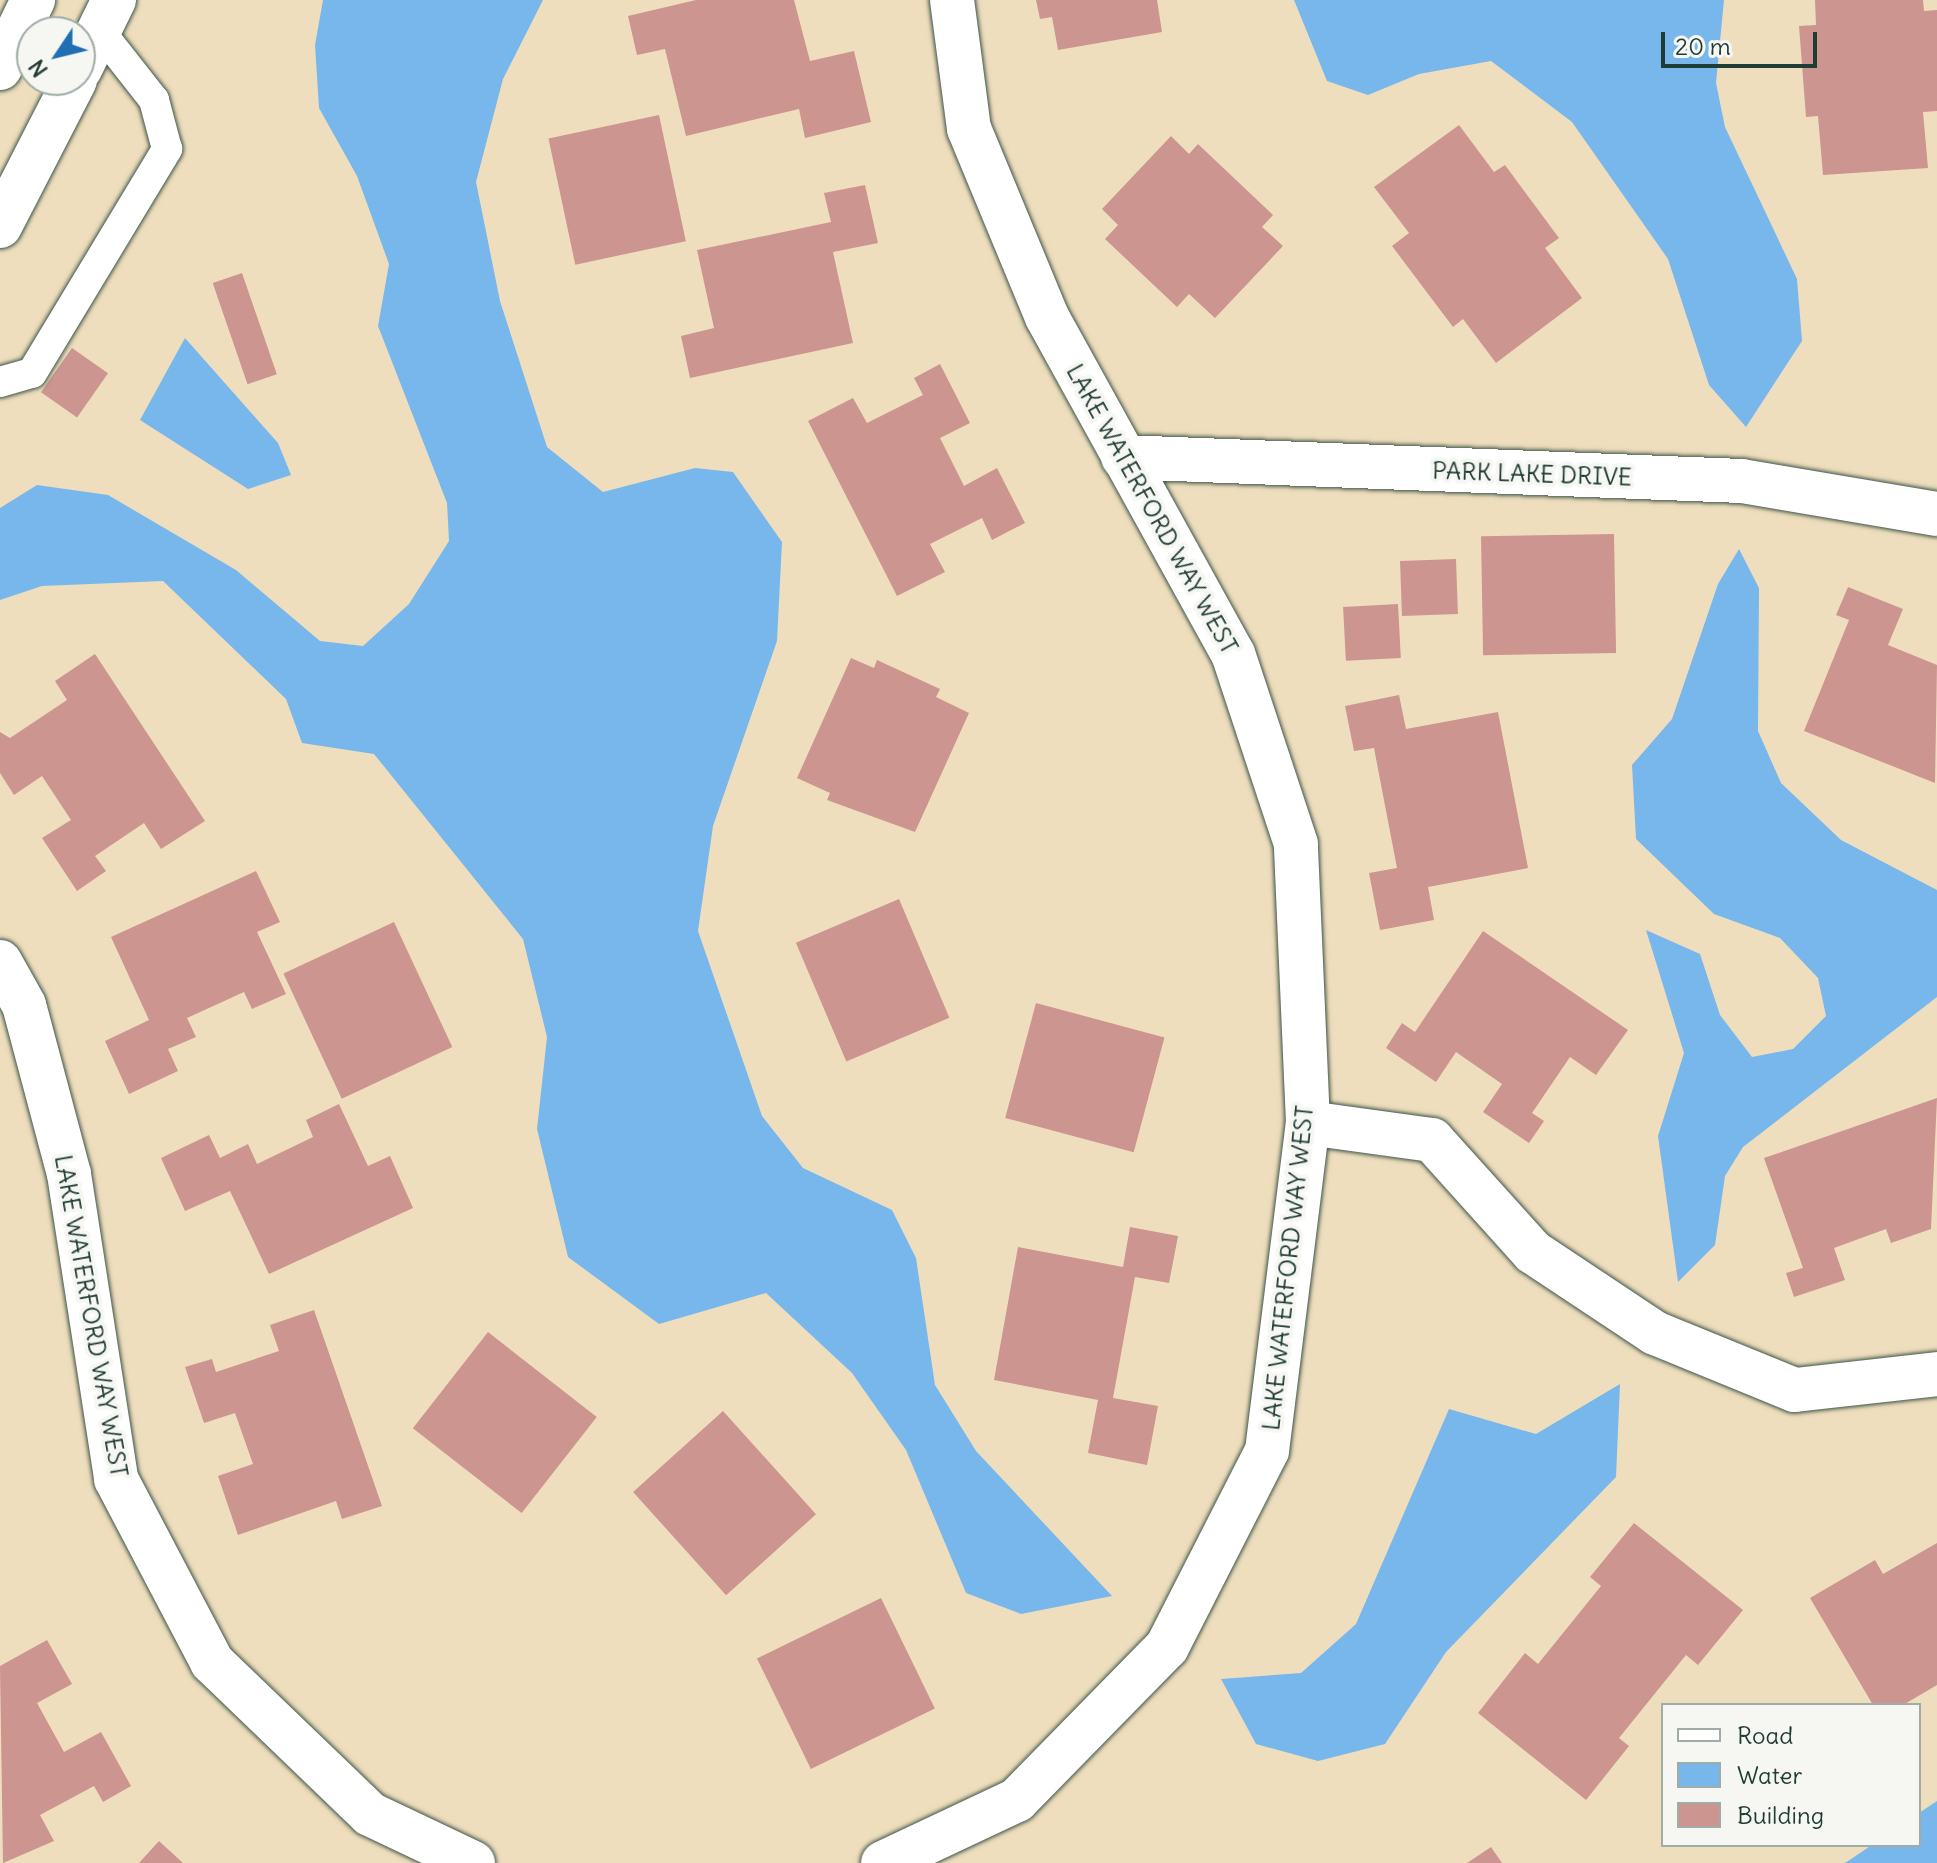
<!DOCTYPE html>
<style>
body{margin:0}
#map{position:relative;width:1937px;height:1863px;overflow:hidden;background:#efdebd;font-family:Delius,sans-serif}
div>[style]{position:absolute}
.water>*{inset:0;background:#78b7ec}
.building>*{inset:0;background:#cc9590;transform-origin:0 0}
.roads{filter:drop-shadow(0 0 2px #3e5549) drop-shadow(0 0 2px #3e5549)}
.service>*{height:30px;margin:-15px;padding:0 15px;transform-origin:15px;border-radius:15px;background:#fff}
.minor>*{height:44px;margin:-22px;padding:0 22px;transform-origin:22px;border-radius:22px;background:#fff}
.tertiary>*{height:44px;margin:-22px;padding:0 22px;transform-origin:22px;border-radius:22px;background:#fff}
span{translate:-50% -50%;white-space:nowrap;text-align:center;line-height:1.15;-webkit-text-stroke:8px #f6f6f2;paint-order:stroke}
.street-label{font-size:24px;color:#1f3d34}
.legend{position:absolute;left:1661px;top:1703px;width:260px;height:144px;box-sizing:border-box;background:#f6f6f2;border:2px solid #a0aca6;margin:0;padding:10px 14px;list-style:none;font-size:24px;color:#1f3d34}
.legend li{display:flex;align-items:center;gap:16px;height:40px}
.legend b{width:40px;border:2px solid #a0aca6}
.north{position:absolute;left:16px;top:16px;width:80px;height:80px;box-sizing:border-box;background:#f6f6f2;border:2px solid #a0aca6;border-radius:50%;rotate:235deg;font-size:22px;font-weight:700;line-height:32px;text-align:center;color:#1f3d34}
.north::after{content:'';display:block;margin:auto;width:28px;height:36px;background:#1f6fb2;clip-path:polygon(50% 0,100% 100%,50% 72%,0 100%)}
.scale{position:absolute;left:1661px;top:32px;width:156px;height:36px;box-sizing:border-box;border:4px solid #1f3d34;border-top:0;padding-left:10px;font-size:24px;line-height:28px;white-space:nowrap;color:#1f3d34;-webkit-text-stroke:6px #f6f6f2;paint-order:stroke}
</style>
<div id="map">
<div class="water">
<i style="clip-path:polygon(323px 0,543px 0,503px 79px,476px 182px,500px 301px,547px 447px,603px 492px,695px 468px,733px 472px,782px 542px,777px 641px,713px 826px,698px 931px,762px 1116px,803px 1168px,892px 1210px,916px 1258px,935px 1385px,976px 1451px,1112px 1596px,1021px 1614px,966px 1593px,906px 1450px,852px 1373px,766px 1293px,659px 1324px,568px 1257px,537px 1129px,547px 1037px,523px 939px,374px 754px,302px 743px,286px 699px,163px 581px,42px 586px,0 600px,0 508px,37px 485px,108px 495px,236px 570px,320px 641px,363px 646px,409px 604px,449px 541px,447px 503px,378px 326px,389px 264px,357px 176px,319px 108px,315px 45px)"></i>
<i style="clip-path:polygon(1294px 0,1724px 0,1716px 83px,1725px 127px,1797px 279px,1802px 341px,1746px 427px,1709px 385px,1668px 259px,1572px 122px,1491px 61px,1419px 74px,1368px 95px,1327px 81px)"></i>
<i style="clip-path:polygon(185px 338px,278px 443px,291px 475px,248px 489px,140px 420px)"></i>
<i style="clip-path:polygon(1739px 549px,1759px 588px,1758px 731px,1781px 783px,1841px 840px,1937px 890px,1937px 997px,1743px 1147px,1725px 1176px,1715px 1245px,1678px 1282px,1658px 1136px,1684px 1053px,1646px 930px,1700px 954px,1720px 1015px,1752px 1057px,1793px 1049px,1826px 1016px,1818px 978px,1780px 938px,1714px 914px,1636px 839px,1632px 765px,1672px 719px,1718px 584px)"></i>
<i style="clip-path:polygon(1620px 1384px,1616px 1477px,1446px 1652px,1385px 1744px,1318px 1761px,1256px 1744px,1221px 1679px,1301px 1673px,1356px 1624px,1449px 1409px,1536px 1434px)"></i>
<i style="clip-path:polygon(1937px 1801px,1937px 1863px,1845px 1863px,1872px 1845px,1919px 1845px,1919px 1813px)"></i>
</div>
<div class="building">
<i style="clip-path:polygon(696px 0,794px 0,810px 61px,854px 51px,871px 122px,805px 138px,799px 109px,686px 136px,665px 49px,637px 55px,628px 16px)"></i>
<i style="clip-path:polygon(1036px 0,1157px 0,1162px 32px,1058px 50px,1052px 17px,1040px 19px)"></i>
<i style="clip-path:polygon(1815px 0,1923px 0,1924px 11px,1937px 10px,1937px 111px,1923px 112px,1928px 168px,1823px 175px,1818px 116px,1806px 117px,1799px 26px,1816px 25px)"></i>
<i style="left:659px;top:115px;width:129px;height:113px;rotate:78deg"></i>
<i style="clip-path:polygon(1459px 125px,1494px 172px,1505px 165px,1559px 238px,1545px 248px,1582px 298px,1496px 363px,1463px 319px,1453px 327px,1392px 246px,1409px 233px,1374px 187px)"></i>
<i style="clip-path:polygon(1171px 136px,1189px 154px,1198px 144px,1273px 215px,1262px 227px,1283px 246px,1215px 318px,1189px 294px,1177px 307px,1105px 239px,1118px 225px,1102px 209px)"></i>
<i style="clip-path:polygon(865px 185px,878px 243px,833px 252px,853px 343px,690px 378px,681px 336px,714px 328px,697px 250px,831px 222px,824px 193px)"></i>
<i style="left:242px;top:273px;width:107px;height:31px;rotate:71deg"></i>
<i style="left:72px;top:348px;width:44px;height:54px;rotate:35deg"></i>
<i style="clip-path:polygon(940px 364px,970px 423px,940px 438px,964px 486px,997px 468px,1025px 523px,992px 540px,982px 518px,930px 544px,945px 572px,897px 596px,808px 421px,853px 398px,867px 423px,923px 395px,914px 378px)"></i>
<i style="left:1614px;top:534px;width:119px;height:133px;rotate:89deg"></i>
<i style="left:1456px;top:559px;width:55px;height:56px;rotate:88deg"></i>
<i style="clip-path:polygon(1848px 587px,1903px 609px,1888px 645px,1937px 665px,1935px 783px,1804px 731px,1849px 620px,1836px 615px)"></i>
<i style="left:1398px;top:604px;width:54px;height:55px;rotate:87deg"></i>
<i style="clip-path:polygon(95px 654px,205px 821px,161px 849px,144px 823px,95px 856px,106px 871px,77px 891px,42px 838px,71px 820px,42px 776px,14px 795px,0 773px,0 732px,10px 738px,67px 700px,55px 681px)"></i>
<i style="clip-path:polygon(851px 658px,874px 668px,877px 660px,940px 689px,936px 697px,969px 713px,915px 832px,827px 800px,830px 793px,797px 778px)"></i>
<i style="clip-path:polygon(1399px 695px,1406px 729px,1498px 712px,1528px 868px,1428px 887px,1434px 920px,1380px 930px,1369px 873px,1397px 868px,1374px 748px,1354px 751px,1345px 706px)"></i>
<i style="clip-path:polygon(256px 871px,280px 922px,257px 932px,286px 994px,252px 1009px,244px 992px,187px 1018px,196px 1037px,168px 1049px,178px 1071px,129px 1094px,105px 1041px,149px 1020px,111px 937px)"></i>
<i style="left:899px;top:899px;width:129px;height:112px;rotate:67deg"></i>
<i style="left:394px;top:922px;width:138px;height:122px;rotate:65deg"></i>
<i style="clip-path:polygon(1483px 931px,1628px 1030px,1596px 1075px,1570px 1057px,1532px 1113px,1544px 1121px,1529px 1143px,1483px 1112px,1502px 1084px,1456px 1052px,1436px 1082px,1386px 1048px,1402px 1023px,1415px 1032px)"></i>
<i style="left:1036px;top:1003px;width:133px;height:119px;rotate:15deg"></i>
<i style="clip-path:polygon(1937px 1098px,1931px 1229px,1891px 1243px,1886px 1229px,1834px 1248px,1845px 1280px,1794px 1297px,1786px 1273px,1803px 1268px,1764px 1158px)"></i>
<i style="clip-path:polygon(339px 1104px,368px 1166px,390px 1156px,413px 1208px,269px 1274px,230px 1191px,185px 1211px,161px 1158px,209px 1135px,220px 1158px,248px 1144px,257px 1164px,313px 1137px,306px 1120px)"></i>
<i style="clip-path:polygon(1130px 1227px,1178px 1236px,1169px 1283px,1135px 1277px,1113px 1398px,1158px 1406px,1147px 1465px,1088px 1453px,1098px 1400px,994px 1380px,1018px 1247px,1123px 1267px)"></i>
<i style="clip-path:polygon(314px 1310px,382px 1506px,342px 1519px,336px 1501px,238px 1535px,218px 1476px,253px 1464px,235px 1413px,204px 1423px,185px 1367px,212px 1359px,216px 1372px,279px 1351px,270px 1325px)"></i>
<i style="left:488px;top:1332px;width:138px;height:122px;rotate:38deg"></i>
<i style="left:723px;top:1411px;width:139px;height:121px;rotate:48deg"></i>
<i style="clip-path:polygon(1634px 1523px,1743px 1610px,1698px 1665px,1686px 1655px,1619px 1738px,1629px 1746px,1586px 1800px,1478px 1713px,1525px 1653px,1538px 1664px,1601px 1586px,1590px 1577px)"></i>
<i style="clip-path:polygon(1937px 1543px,1937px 1685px,1903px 1705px,1873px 1705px,1810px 1598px,1875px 1560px,1883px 1574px)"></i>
<i style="left:881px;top:1598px;width:123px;height:138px;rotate:64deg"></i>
<i style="clip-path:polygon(47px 1640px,72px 1684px,37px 1703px,64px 1752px,101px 1732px,131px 1786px,103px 1802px,94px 1786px,40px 1815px,54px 1841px,3px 1863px,0 1666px)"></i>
<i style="clip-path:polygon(159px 1841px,183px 1863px,139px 1863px)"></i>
<i style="clip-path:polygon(1491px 1847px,1502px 1863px,1467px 1863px)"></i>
</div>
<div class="roads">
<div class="service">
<i style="left:0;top:382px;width:33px;rotate:-16deg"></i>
<i style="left:32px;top:373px;width:262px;rotate:-58.9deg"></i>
<i style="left:167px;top:149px;width:51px;rotate:-104.9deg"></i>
<i style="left:154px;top:100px;width:89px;rotate:-128.2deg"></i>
</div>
<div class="minor">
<i style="left:1123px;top:457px;width:619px;rotate:2.22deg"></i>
<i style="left:1742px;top:481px;width:198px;rotate:9.6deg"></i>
<i style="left:0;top:962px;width:49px;rotate:60.8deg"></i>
<i style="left:24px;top:1005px;width:175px;rotate:75.1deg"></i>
<i style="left:69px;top:1174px;width:309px;rotate:81.2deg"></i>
<i style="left:116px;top:1479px;width:207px;rotate:62.3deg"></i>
<i style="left:212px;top:1662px;width:219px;rotate:43.9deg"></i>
<i style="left:370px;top:1814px;width:114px;rotate:25.4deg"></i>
<i style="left:1308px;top:1123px;width:125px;rotate:7.8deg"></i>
<i style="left:1432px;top:1140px;width:151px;rotate:48deg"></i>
<i style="left:1533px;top:1252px;width:146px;rotate:33.6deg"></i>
<i style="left:1655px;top:1333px;width:151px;rotate:22.2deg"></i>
<i style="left:1795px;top:1390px;width:143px;rotate:-6.4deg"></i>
<i style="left:883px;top:1863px;width:148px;rotate:-25.2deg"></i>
<i style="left:1017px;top:1800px;width:214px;rotate:-45.6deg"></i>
<i style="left:1167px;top:1647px;width:220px;rotate:-63deg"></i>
<i style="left:1267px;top:1451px;width:331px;rotate:-82.9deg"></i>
<i style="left:1308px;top:1123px;width:279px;rotate:-92.5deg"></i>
<i style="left:1296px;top:844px;width:200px;rotate:-108.3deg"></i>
<i style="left:1233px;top:654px;width:385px;rotate:-118.9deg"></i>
<i style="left:1047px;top:317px;width:204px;rotate:-112.5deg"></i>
<i style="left:969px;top:129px;width:130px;rotate:-97.5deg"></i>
</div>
<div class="tertiary">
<i style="left:0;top:68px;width:76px;rotate:-64.1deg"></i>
<i style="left:80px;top:69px;width:77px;rotate:-63.8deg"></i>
<i style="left:0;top:226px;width:164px;rotate:-62.8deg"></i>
</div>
</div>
<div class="street-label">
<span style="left:1532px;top:474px;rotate:2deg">PARK LAKE DRIVE</span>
<span style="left:1152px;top:509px;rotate:61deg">LAKE WATERFORD WAY WEST</span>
<span style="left:1288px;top:1268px;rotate:-84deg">LAKE WATERFORD WAY WEST</span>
<span style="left:91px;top:1316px;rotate:80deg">LAKE WATERFORD WAY WEST</span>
</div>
<ul class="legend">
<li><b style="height:10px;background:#fff"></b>Road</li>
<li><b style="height:22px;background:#78b7ec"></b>Water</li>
<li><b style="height:22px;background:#cc9590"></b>Building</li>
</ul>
<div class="north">N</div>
<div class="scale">20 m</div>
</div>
